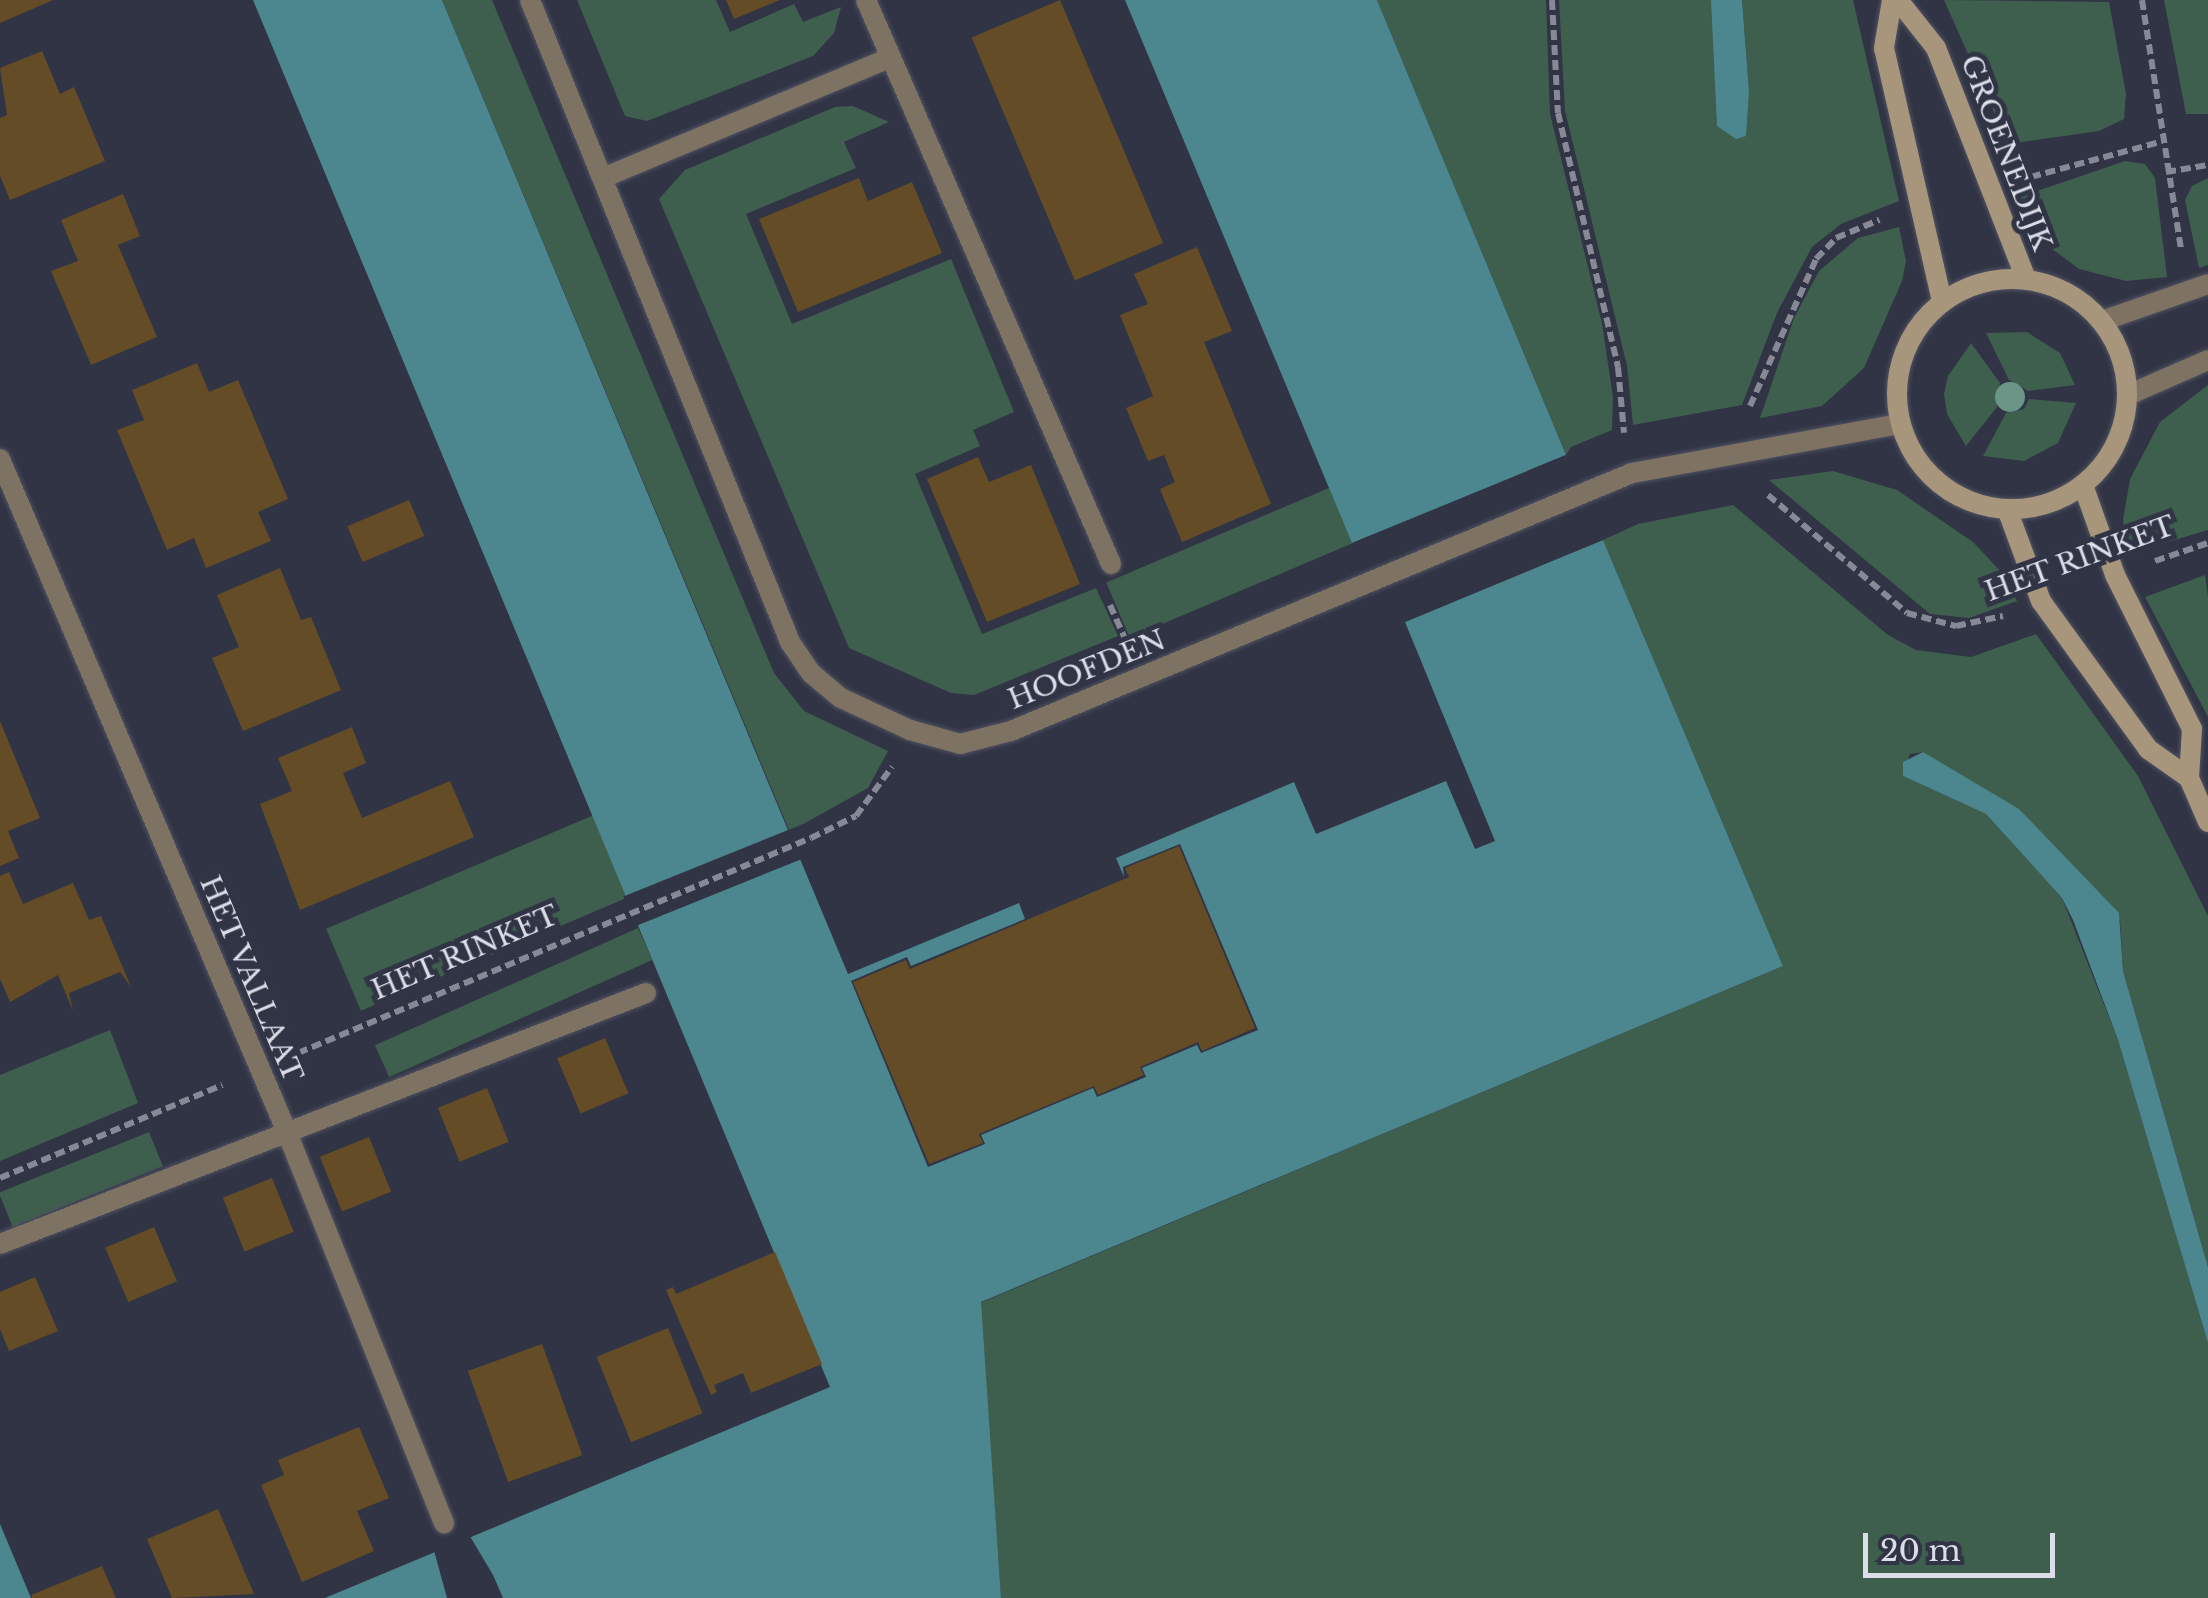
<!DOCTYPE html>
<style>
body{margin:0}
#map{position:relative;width:2208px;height:1598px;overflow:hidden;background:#313444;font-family:"Libre Baskerville",serif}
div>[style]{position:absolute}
.green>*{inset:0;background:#3e5e4e;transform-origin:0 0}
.water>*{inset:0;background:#4c878f}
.pier>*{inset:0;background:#313444;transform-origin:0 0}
.building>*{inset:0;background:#644c26;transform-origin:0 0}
.path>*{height:6px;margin-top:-3px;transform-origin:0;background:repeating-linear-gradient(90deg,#878997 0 10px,transparent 0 15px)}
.roads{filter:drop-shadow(0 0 2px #505262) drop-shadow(0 0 2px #505262)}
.street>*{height:20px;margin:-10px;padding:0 10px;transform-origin:10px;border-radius:10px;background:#7e7363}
.secondary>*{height:20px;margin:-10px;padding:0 10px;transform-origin:10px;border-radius:10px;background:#a7967b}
.secondary>.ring{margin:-10px;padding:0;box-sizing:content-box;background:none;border:20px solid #a7967b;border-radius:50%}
.trees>*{width:30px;height:30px;margin:-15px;border-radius:50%;background:#6a9587}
span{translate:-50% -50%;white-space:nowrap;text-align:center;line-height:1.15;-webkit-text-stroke:10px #313444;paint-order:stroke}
.street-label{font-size:28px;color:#dbdde8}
.scale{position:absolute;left:1863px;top:1533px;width:192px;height:45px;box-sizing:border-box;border:5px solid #dbdde8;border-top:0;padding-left:12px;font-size:30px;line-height:35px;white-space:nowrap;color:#dbdde8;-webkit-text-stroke:8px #313444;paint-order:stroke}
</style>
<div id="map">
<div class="green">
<i style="clip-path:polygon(442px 0,492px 0,774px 673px,804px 711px,888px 751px,868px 788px,805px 823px,789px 830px)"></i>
<i style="clip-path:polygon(577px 0,716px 0,730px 32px,794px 4px,803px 22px,841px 7px,834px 33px,813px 56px,647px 121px,625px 116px)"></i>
<i style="clip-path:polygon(1377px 0,1546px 0,1550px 114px,1602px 323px,1613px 397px,1612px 430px,1571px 447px,1566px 455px)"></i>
<i style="clip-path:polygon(1559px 0,1711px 0,1749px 91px,1742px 0,1853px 0,1899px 201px,1841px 224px,1812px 247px,1777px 313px,1742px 405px,1633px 425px,1627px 366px,1565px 111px)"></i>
<i style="clip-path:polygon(1944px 0,2109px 2px,2126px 94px,2124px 119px,2099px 131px,2008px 144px)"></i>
<i style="clip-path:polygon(2164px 0,2208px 0,2208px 114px,2186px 114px)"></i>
<i style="clip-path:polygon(853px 106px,889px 122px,844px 142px,856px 168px,746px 214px,792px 324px,951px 259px,1014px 412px,973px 430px,980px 446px,915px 474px,982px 634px,1096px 588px,1118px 636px,974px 695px,951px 693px,849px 648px,659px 199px,685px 170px,835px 107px)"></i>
<i style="clip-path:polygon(2125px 161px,2145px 164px,2155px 178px,2167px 277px,2126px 281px,2079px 269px,2036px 237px,2014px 199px)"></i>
<i style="clip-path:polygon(2208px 178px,2208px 265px,2199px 268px,2185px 200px,2192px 186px)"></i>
<i style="clip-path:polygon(1899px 227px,1906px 261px,1902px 281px,1864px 368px,1822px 406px,1760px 418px,1794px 318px,1819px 271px,1858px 238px)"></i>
<i style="clip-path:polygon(2027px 332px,2060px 353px,2075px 385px,2028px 391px,2009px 380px,1986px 333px)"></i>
<i style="clip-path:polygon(1971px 343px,2000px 383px,1997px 407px,1966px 446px,1947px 414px,1944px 394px,1948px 376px)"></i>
<i style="clip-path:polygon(2208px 385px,2208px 530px,2128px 554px,2123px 520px,2130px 479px,2160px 422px)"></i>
<i style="clip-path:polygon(2029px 399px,2076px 403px,2058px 443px,2024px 461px,1983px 456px,2006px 413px,2024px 409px)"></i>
<i style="clip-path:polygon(1833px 471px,1897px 490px,1973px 542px,2005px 576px,2017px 601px,1969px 618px,1930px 614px,1769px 480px)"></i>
<i style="left:1329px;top:488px;width:60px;height:242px;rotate:67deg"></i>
<i style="clip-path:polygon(1733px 505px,1888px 635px,1916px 650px,1971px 657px,2036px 634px,2138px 776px,2208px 916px,2208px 1267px,2123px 971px,2120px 920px,1923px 752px,1910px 754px,1903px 776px,1986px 814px,2062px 898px,2118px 1040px,2208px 1343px,2208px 1598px,1001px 1598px,980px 1303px,1783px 966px,1603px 540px,1638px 524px)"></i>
<i style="clip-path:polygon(2205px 575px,2208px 597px,2208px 717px,2145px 597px)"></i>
<i style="left:594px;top:815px;width:89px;height:291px;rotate:67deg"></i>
<i style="left:638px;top:928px;width:35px;height:288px;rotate:66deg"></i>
<i style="clip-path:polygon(110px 1030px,138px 1103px,0 1161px,0 1075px)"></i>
<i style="left:149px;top:1132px;width:37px;height:162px;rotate:68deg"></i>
</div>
<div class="water">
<i style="clip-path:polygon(253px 0,442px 0,848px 974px,1019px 903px,1025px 919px,911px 966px,907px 957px,851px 981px,928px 1167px,985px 1144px,981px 1135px,1093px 1088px,1097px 1097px,1146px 1077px,1142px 1068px,1197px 1045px,1201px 1053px,1258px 1030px,1180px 844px,1123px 867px,1124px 877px,1116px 858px,1294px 782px,1316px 834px,1446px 781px,1475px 849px,1495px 841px,1405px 622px,1455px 601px,1426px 513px,1352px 543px,1125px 0,1377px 0,1566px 455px,1527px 471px,1556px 559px,1603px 540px,1783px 966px,981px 1302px,1001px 1598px,325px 1598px,830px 1387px)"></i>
<i style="clip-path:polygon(1711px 0,1742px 0,1749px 91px,1746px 136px,1736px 139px,1717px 126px)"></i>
<i style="clip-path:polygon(1923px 752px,2019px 809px,2119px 913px,2123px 971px,2208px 1267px,2208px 1343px,2118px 1040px,2073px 920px,2062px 898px,1986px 814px,1903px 776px,1903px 762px)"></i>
<i style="clip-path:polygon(0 1524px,31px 1598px,0 1598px)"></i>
</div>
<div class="pier">
<i style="clip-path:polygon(1566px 455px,1533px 474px,1560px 553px,1603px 540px,1405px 622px,1449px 599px,1423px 519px,1352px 543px)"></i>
<i style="left:793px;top:828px;width:32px;height:183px;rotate:68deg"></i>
<i style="clip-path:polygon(468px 1533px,493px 1575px,503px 1598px,447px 1598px,433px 1547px)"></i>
</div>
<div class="building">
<i style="clip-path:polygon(0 0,53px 0,0 23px)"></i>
<i style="clip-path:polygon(726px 0,780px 0,734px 19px)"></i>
<i style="left:1060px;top:0;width:264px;height:96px;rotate:67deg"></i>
<i style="clip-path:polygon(42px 51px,60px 94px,74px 87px,105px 161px,10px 200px,0 176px,0 118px,7px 115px,0 68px)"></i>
<i style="clip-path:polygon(859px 178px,868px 201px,912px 182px,942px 253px,798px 312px,759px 219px)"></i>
<i style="clip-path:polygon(123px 194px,140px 236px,118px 245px,157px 337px,91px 365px,51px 271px,78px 261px,61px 220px)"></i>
<i style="clip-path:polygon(1197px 247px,1232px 331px,1204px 342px,1271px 504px,1182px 542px,1160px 489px,1175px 482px,1164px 455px,1148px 461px,1126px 408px,1153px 396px,1120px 315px,1148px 304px,1134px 274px)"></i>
<i style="clip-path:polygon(197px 363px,209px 392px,238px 380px,288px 499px,258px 512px,271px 541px,206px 568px,194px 538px,167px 550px,117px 430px,144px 420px,132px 390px)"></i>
<i style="clip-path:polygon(978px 457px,989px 482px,1031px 465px,1080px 584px,987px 622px,927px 479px)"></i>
<i style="left:409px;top:500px;width:39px;height:67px;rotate:67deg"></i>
<i style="clip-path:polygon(280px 568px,301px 620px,311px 617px,341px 690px,243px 731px,212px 658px,239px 647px,217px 595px)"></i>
<i style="clip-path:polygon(0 721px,40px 818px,8px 831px,19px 858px,0 866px)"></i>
<i style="clip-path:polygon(352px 727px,366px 763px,343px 773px,362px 818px,450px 781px,474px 837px,300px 910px,260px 804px,292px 791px,278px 758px)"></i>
<i style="clip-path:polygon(1179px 846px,1255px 1028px,1202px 1051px,1198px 1042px,1140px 1067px,1144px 1075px,1098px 1095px,1094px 1086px,979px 1134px,983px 1143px,929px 1164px,853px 982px,906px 960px,910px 969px,1129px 877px,1125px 868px)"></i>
<i style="clip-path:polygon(9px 872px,23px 904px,73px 883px,89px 920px,101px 916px,131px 987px,120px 972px,69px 993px,73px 1011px,58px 975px,10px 1002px,0 979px,0 876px)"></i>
<i style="left:605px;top:1038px;width:60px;height:52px;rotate:67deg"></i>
<i style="left:487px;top:1088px;width:58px;height:53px;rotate:68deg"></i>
<i style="left:369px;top:1137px;width:59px;height:53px;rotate:68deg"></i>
<i style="left:272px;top:1178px;width:58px;height:53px;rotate:68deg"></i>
<i style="left:154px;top:1227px;width:59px;height:53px;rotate:67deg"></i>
<i style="clip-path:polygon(775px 1252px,822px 1364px,751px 1393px,743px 1373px,714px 1385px,717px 1392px,711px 1395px,666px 1290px,673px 1287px,676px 1294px)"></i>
<i style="clip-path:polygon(35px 1277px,58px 1331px,9px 1351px,0 1329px,0 1292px)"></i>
<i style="left:668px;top:1328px;width:92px;height:77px;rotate:68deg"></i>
<i style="left:542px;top:1344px;width:118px;height:79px;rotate:70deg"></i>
<i style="clip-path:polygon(359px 1427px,389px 1498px,357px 1511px,374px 1551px,302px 1582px,261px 1485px,284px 1475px,278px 1460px)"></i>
<i style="clip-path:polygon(218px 1509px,254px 1594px,172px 1598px,147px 1539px)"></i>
<i style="clip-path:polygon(102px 1566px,116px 1598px,32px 1598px,31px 1595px)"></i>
</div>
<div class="path">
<i style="left:1552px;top:0;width:113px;rotate:87deg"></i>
<i style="left:1558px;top:113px;width:261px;rotate:76.7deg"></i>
<i style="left:1618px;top:367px;width:66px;rotate:84.8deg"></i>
<i style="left:2142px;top:0;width:251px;rotate:81.1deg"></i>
<i style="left:2166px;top:172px;width:43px;rotate:-9.5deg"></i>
<i style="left:2031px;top:177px;width:134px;rotate:-15.2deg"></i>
<i style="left:1750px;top:406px;width:161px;rotate:-65.8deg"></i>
<i style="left:1816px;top:259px;width:29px;rotate:-46deg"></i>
<i style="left:1836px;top:238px;width:47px;rotate:-22.7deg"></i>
<i style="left:1768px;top:495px;width:182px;rotate:40.3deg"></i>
<i style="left:1907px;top:613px;width:51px;rotate:14.9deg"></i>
<i style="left:1956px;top:626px;width:48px;rotate:-12deg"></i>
<i style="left:2155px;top:561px;width:56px;rotate:-18.8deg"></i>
<i style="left:1110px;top:605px;width:37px;rotate:66deg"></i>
<i style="left:298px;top:1053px;width:556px;rotate:-22.74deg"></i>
<i style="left:811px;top:838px;width:50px;rotate:-26.1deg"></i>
<i style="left:856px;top:816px;width:61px;rotate:-53.7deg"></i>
<i style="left:0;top:1178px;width:241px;rotate:-22.7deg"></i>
</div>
<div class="roads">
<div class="street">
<i style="left:530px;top:0;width:693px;rotate:67.95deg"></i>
<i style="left:790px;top:642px;width:37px;rotate:56deg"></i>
<i style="left:811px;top:673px;width:39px;rotate:40deg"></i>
<i style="left:841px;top:698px;width:76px;rotate:24.9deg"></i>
<i style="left:910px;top:730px;width:52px;rotate:15.6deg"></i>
<i style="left:960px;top:744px;width:53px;rotate:-14.3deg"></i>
<i style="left:1011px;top:731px;width:672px;rotate:-22.56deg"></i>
<i style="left:1632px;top:473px;width:272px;rotate:-10.4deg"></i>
<i style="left:866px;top:0;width:615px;rotate:66.52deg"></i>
<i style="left:605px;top:177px;width:309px;rotate:-22.7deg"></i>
<i style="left:2102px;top:321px;width:112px;rotate:-19.2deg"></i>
<i style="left:2128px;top:395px;width:87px;rotate:-23.6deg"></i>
<i style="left:0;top:459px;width:729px;rotate:66.91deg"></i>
<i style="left:286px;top:1130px;width:424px;rotate:68.1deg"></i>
<i style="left:0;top:1244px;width:693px;rotate:-21.23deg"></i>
</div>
<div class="secondary">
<i style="left:1892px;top:0;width:49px;rotate:99.5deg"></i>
<i style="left:1884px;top:48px;width:261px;rotate:77.1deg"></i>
<i style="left:1898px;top:0;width:61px;rotate:51.6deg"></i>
<i style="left:1936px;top:48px;width:248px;rotate:68.7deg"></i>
<i class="ring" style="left:1897px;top:279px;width:210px;height:210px"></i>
<i style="left:2083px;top:485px;width:96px;rotate:70.4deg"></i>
<i style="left:2115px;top:575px;width:172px;rotate:63.4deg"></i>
<i style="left:2192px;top:729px;width:49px;rotate:93.5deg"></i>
<i style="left:2189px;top:778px;width:48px;rotate:66.6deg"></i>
<i style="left:2007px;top:509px;width:98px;rotate:69.7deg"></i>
<i style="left:2041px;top:601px;width:183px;rotate:54.1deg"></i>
<i style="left:2148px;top:749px;width:50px;rotate:35.3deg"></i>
</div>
</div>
<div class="trees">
<i style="left:2010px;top:397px"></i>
</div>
<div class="street-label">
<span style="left:2006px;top:153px;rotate:69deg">GROENEDIJK</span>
<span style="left:2080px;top:559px;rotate:-20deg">HET RINKET</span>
<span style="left:1087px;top:670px;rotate:-22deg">HOOFDEN</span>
<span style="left:465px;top:953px;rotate:-23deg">HET RINKET</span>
<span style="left:251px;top:979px;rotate:67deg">HET VALLAAT</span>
</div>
<div class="scale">20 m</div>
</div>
